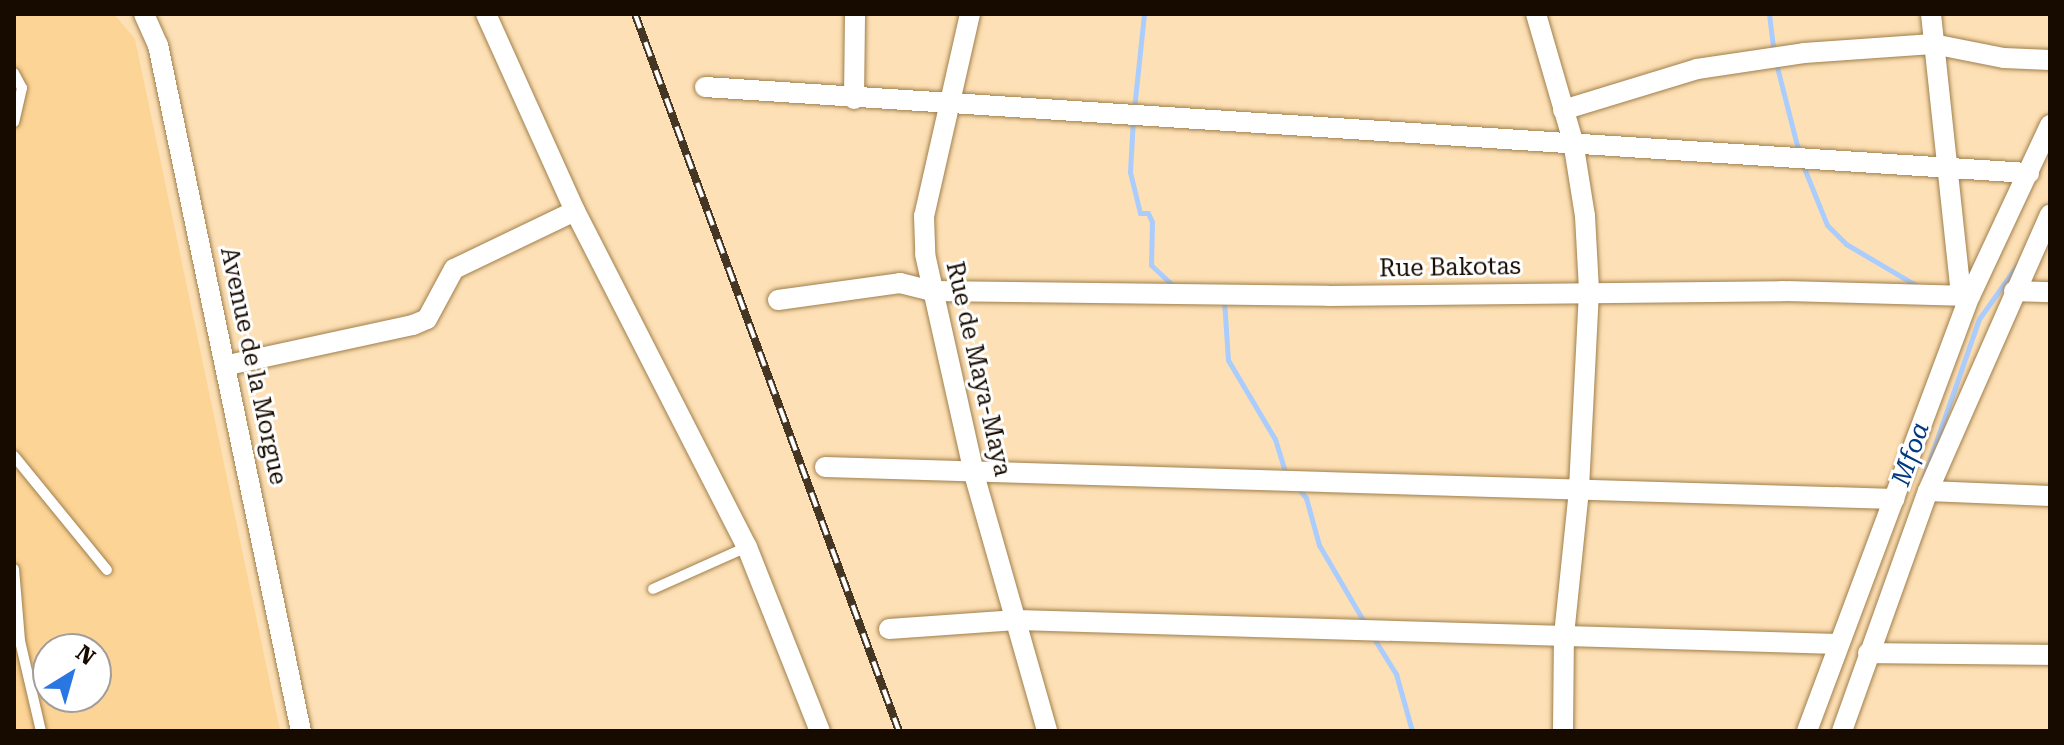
<!DOCTYPE html>
<style>
body{margin:0}
#map{position:relative;width:2064px;height:745px;overflow:hidden;background:#fde0b5;font-family:"Roboto Serif",serif}
div>[style]{position:absolute}
.built>*{inset:0;background:#fcd496}
.stream>*{height:5px;margin:-2.5px;padding:0 2.5px;transform-origin:2.5px;border-radius:2.5px;background:#abcdfe}
.roads{filter:drop-shadow(0 0 2px #a07f4b) drop-shadow(0 0 2px #a07f4b)}
.lane>*{height:10px;margin:-5px;padding:0 5px;transform-origin:5px;border-radius:5px;background:#fff}
.street>*{height:20px;margin:-10px;padding:0 10px;transform-origin:10px;border-radius:10px;background:#fff}
.rail>*{height:8px;margin-top:-4px;transform-origin:0;background:repeating-linear-gradient(90deg,#fff 0 15px,#453624 0 30px);box-sizing:border-box;border-block:2px solid #453624}
span{translate:-50% -50%;white-space:nowrap;text-align:center;line-height:1.15;-webkit-text-stroke:6px #fff;paint-order:stroke}
.street-label{font-size:24px;color:#170b00}
.water-label{font-size:26px;color:#033a7f;font-style:italic}
.frame{position:absolute;inset:0;border:16px solid #170b00;pointer-events:none}
.north{position:absolute;left:32px;top:633px;width:80px;height:80px;box-sizing:border-box;background:#fff;border:2px solid #a29d99;border-radius:50%;rotate:37deg;font-size:22px;font-weight:700;line-height:32px;text-align:center;color:#170b00}
.north::after{content:'';display:block;margin:auto;width:28px;height:36px;background:#2877e2;clip-path:polygon(50% 0,100% 100%,50% 72%,0 100%)}
</style>
<div id="map">
<div class="built">
<i style="clip-path:polygon(evenodd,14px 14px,114px 14px,135px 39px,280px 731px,14px 731px,14px 14px,48px 649px,96px 649px,96px 697px,48px 697px,48px 649px)"></i>
</div>
<div class="stream">
<i style="left:1769px;top:14px;width:39px;rotate:83deg"></i>
<i style="left:1776px;top:63px;width:93px;rotate:75.7deg"></i>
<i style="left:1134px;top:109px;width:96px;rotate:-84deg"></i>
<i style="left:1133px;top:118px;width:54px;rotate:93.2deg"></i>
<i style="left:1130px;top:172px;width:42px;rotate:76.3deg"></i>
<i style="left:1140px;top:213px;width:8px"></i>
<i style="left:1148px;top:213px;width:10px;rotate:66deg"></i>
<i style="left:1152px;top:222px;width:43px;rotate:91.3deg"></i>
<i style="left:1151px;top:265px;width:33px;rotate:43deg"></i>
<i style="left:1802px;top:163px;width:67px;rotate:68deg"></i>
<i style="left:1827px;top:225px;width:27px;rotate:45deg"></i>
<i style="left:1846px;top:244px;width:85px;rotate:30.5deg"></i>
<i style="left:1224px;top:300px;width:60px;rotate:86.2deg"></i>
<i style="left:1228px;top:360px;width:92px;rotate:59.3deg"></i>
<i style="left:1275px;top:439px;width:38px;rotate:73deg"></i>
<i style="left:1924px;top:476px;width:166px;rotate:-70.7deg"></i>
<i style="left:1979px;top:319px;width:67px;rotate:-54.7deg"></i>
<i style="left:1298px;top:488px;width:13px;rotate:51deg"></i>
<i style="left:1306px;top:498px;width:49px;rotate:74.5deg"></i>
<i style="left:1319px;top:545px;width:93px;rotate:59.6deg"></i>
<i style="left:1373px;top:637px;width:44px;rotate:58.1deg"></i>
<i style="left:1396px;top:674px;width:59px;rotate:74.3deg"></i>
</div>
<div class="roads">
<div class="lane">
<i style="left:14px;top:73px;width:17px;rotate:62deg"></i>
<i style="left:22px;top:88px;width:35px;rotate:103deg"></i>
<i style="left:14px;top:456px;width:147px;rotate:50.8deg"></i>
<i style="left:14px;top:569px;width:72px;rotate:85.2deg"></i>
<i style="left:20px;top:641px;width:92px;rotate:76.9deg"></i>
<i style="left:653px;top:589px;width:103px;rotate:-24.1deg"></i>
</div>
<div class="street">
<i style="left:144px;top:14px;width:34px;rotate:66deg"></i>
<i style="left:158px;top:45px;width:701px;rotate:78.23deg"></i>
<i style="left:486px;top:14px;width:216px;rotate:65.7deg"></i>
<i style="left:575px;top:211px;width:377px;rotate:62.9deg"></i>
<i style="left:747px;top:547px;width:198px;rotate:68.4deg"></i>
<i style="left:970px;top:14px;width:207px;rotate:102.8deg"></i>
<i style="left:924px;top:216px;width:38px;rotate:88deg"></i>
<i style="left:925px;top:254px;width:225px;rotate:77.4deg"></i>
<i style="left:974px;top:474px;width:267px;rotate:74.1deg"></i>
<i style="left:1536px;top:14px;width:132px;rotate:73.8deg"></i>
<i style="left:1573px;top:141px;width:76px;rotate:80.9deg"></i>
<i style="left:1585px;top:216px;width:75px;rotate:86.9deg"></i>
<i style="left:1589px;top:291px;width:199px;rotate:92.9deg"></i>
<i style="left:1579px;top:490px;width:145px;rotate:95.9deg"></i>
<i style="left:1564px;top:634px;width:97px;rotate:90.6deg"></i>
<i style="left:1931px;top:14px;width:284px;rotate:83.9deg"></i>
<i style="left:705px;top:87px;width:1327px;rotate:3.72deg"></i>
<i style="left:854px;top:99px;width:85px;rotate:-89.3deg"></i>
<i style="left:1563px;top:110px;width:140px;rotate:-17deg"></i>
<i style="left:1697px;top:69px;width:108px;rotate:-8.5deg"></i>
<i style="left:1804px;top:53px;width:129px;rotate:-4deg"></i>
<i style="left:1933px;top:44px;width:72px;rotate:11.2deg"></i>
<i style="left:2004px;top:58px;width:46px;rotate:2.5deg"></i>
<i style="left:2014px;top:291px;width:36px;rotate:2deg"></i>
<i style="left:778px;top:300px;width:123px;rotate:-7.9deg"></i>
<i style="left:900px;top:283px;width:33px;rotate:14deg"></i>
<i style="left:932px;top:291px;width:396px;rotate:0.7deg"></i>
<i style="left:1328px;top:296px;width:454px;rotate:-0.6deg"></i>
<i style="left:1782px;top:291px;width:188px;rotate:1.5deg"></i>
<i style="left:228px;top:365px;width:189px;rotate:-12.2deg"></i>
<i style="left:413px;top:325px;width:15px;rotate:-23deg"></i>
<i style="left:427px;top:319px;width:57px;rotate:-61.6deg"></i>
<i style="left:454px;top:269px;width:134px;rotate:-25.6deg"></i>
<i style="left:825px;top:467px;width:1070px;rotate:1.71deg"></i>
<i style="left:1928px;top:491px;width:122px;rotate:2.3deg"></i>
<i style="left:889px;top:629px;width:128px;rotate:-4deg"></i>
<i style="left:1017px;top:620px;width:821px;rotate:1.67deg"></i>
<i style="left:1868px;top:653px;width:182px;rotate:0.6deg"></i>
<i style="left:1807px;top:731px;width:465px;rotate:-69.5deg"></i>
<i style="left:1970px;top:296px;width:189px;rotate:-64.9deg"></i>
<i style="left:1842px;top:731px;width:255px;rotate:-70.3deg"></i>
<i style="left:1928px;top:491px;width:302px;rotate:-66.2deg"></i>
</div>
</div>
<div class="rail">
<i style="left:635px;top:14px;width:764px;rotate:69.79deg"></i>
</div>
<div class="street-label">
<span style="left:1450px;top:268px;rotate:-1deg">Rue Bakotas</span>
<span style="left:253px;top:366px;rotate:78deg">Avenue de la Morgue</span>
<span style="left:978px;top:369px;rotate:77deg">Rue de Maya-Maya</span>
</div>
<div class="water-label">
<span style="left:1911px;top:454px;rotate:-71deg">Mfoa</span>
</div>
<div class="frame"></div>
<div class="north">N</div>
</div>
